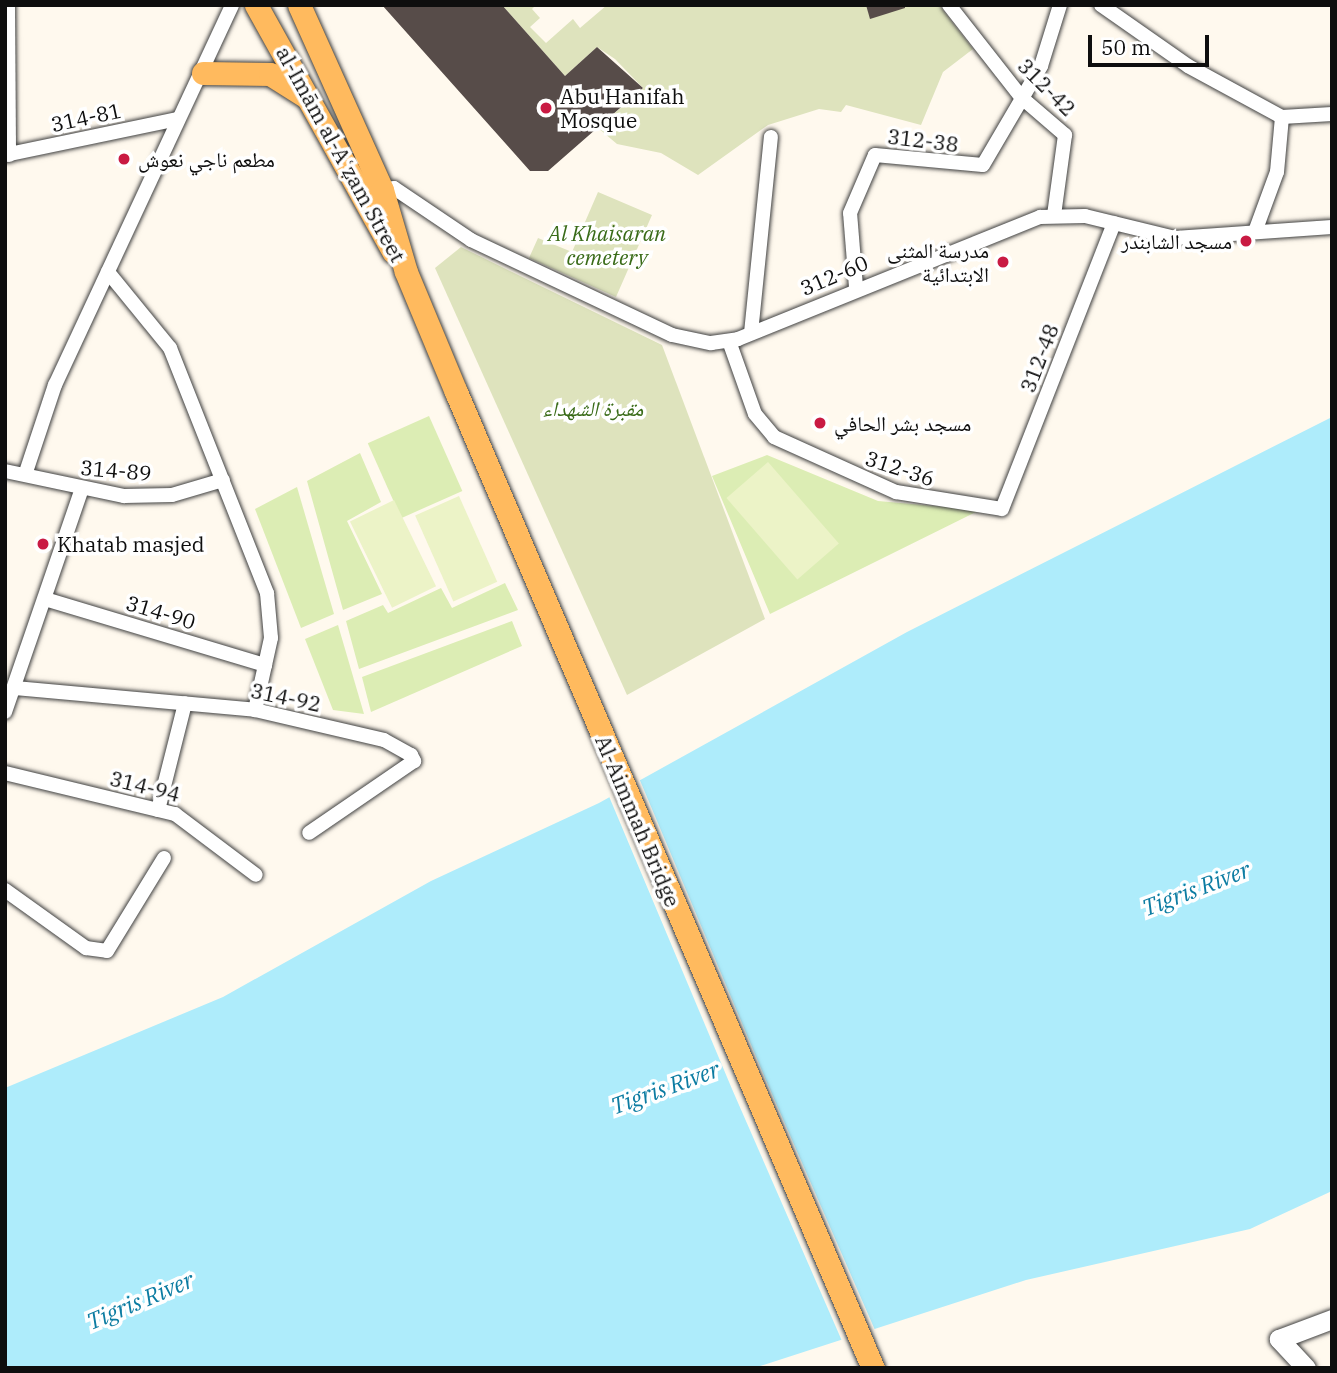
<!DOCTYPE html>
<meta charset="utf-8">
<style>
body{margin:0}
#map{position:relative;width:1337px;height:1373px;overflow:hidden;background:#fff9ee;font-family:"IBM Plex Serif","Noto Naskh Arabic",serif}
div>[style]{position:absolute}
.green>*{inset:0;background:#dcedb4;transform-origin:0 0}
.cemetery>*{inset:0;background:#dee3bd}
.pitch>*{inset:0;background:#ecf3c7;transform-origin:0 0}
.water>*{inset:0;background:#aeecfb}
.pier>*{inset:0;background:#fff9ee}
.building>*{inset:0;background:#574c49}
.roads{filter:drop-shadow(0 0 2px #414141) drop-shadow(0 0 2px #414141)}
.minor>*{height:14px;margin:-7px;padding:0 7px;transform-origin:7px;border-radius:7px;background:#fff}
.tertiary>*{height:19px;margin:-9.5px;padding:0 9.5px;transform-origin:9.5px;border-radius:9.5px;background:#fff}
.primary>*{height:23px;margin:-11.5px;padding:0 11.5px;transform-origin:11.5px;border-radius:11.5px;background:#ffba5e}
.dots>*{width:19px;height:19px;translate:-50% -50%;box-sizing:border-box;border:4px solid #fff;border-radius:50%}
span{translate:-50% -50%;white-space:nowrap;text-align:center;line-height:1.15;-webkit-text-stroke:7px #fff;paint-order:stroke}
.street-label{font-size:21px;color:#0e0e0e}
.poi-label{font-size:21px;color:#0e0e0e}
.left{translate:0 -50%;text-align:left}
.right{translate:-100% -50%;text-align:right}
.park-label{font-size:21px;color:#396b18;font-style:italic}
.water-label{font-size:23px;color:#0c7ca2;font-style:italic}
.frame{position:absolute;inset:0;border:7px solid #0e0e0e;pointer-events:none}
.scale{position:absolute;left:1088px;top:35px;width:121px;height:32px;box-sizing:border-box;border:4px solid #0e0e0e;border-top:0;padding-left:9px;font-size:21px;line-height:24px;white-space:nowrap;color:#0e0e0e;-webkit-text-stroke:5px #fff;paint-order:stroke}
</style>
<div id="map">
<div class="green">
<i style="left:429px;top:416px;width:82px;height:67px;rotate:66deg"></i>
<i style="clip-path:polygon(360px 453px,381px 502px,347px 521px,382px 594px,343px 610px,307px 481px)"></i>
<i style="clip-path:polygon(767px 455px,878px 501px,980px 510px,770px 614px,712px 476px)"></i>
<i style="clip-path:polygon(297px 487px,334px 614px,301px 628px,255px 509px)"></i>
<i style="clip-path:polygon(505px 583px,518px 610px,359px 669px,346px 621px,383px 605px,388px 613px,441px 588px,452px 608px)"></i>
<i style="clip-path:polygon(512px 621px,522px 646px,371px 712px,362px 677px)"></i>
<i style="clip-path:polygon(338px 625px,364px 714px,333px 710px,305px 639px)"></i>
</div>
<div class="cemetery">
<i style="clip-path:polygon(502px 5px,536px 5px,532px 9px,540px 18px,530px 27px,546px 43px,573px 19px,580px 28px,607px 5px,939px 5px,973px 49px,943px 72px,921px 125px,846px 105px,841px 112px,819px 109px,768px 125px,698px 175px,661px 153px,617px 144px,598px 128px,643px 88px,615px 59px,597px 47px,565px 76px)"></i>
<i style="clip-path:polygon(598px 192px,652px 215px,616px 297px,529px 258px,538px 238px,572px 252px)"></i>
<i style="clip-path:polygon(461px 247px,662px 345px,765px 619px,627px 695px,435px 268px)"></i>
</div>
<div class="pitch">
<i style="left:768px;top:462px;width:108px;height:55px;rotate:49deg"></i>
<i style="left:459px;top:496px;width:94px;height:48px;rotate:66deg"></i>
<i style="left:394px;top:500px;width:96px;height:49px;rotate:64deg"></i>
</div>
<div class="water">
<i style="clip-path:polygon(1332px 417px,1332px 1191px,1250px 1229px,1026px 1280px,754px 1368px,5px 1368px,5px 1088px,223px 997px,431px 881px,599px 803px,907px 632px)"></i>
</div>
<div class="pier">
<i style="clip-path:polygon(639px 778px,765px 1078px,875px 1330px,842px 1341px,732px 1089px,608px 794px)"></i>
</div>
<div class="building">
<i style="clip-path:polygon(382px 5px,502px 5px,565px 76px,597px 47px,643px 88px,548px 171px,530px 171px)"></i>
<i style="clip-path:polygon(866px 5px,905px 5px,905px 8px,870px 19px)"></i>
</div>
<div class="roads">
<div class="minor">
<i style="left:8px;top:5px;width:150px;rotate:89.6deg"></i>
<i style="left:949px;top:5px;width:118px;rotate:51.9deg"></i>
<i style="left:1022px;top:98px;width:57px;rotate:40.7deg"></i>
<i style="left:1065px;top:135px;width:81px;rotate:97.8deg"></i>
<i style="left:1101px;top:5px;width:106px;rotate:35deg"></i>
<i style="left:1188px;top:66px;width:107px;rotate:28.5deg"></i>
<i style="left:1282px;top:117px;width:50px;rotate:-3.4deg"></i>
<i style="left:5px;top:155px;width:176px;rotate:-11.8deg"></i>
<i style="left:382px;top:190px;width:12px;rotate:-9deg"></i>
<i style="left:394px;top:188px;width:93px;rotate:34deg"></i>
<i style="left:471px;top:240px;width:222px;rotate:25.3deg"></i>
<i style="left:672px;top:335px;width:40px;rotate:12deg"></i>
<i style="left:711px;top:343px;width:27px;rotate:-8deg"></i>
<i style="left:738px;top:339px;width:326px;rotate:-22deg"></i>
<i style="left:1040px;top:217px;width:45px;rotate:-1.3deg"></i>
<i style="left:1085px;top:216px;width:93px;rotate:13.7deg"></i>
<i style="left:1175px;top:238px;width:157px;rotate:-4deg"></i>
<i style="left:1256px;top:229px;width:61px;rotate:-69.8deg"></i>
<i style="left:1277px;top:172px;width:55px;rotate:-84.8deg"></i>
<i style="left:108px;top:272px;width:98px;rotate:50.8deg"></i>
<i style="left:170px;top:348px;width:264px;rotate:68.4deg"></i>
<i style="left:267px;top:593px;width:45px;rotate:84.9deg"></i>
<i style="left:271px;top:638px;width:74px;rotate:102.5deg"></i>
<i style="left:856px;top:287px;width:74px;rotate:-94.6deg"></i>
<i style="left:850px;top:213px;width:63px;rotate:-66.7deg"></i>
<i style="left:875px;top:155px;width:108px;rotate:5.3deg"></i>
<i style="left:983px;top:165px;width:115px;rotate:-59.6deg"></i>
<i style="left:1041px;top:66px;width:64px;rotate:-72.7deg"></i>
<i style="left:751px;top:333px;width:197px;rotate:-84.2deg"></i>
<i style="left:729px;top:341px;width:77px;rotate:70.4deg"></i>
<i style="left:755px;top:414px;width:30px;rotate:50deg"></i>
<i style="left:774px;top:437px;width:134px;rotate:24.3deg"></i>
<i style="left:896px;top:492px;width:107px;rotate:9.1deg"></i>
<i style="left:1002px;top:509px;width:307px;rotate:-68.6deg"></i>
<i style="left:5px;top:471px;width:122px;rotate:11.9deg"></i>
<i style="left:124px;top:496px;width:48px;rotate:-1.2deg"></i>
<i style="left:172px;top:495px;width:53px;rotate:-16.4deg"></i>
<i style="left:26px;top:472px;width:92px;rotate:-71.6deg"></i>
<i style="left:55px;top:385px;width:419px;rotate:-65deg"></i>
<i style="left:45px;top:599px;width:230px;rotate:16.7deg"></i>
<i style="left:15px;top:688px;width:241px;rotate:5.2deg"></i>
<i style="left:255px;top:710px;width:132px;rotate:13.1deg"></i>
<i style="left:384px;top:740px;width:31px;rotate:29deg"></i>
<i style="left:411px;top:755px;width:7px;rotate:63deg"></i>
<i style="left:414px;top:761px;width:127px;rotate:145.6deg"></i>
<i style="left:5px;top:712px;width:234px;rotate:-71deg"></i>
<i style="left:5px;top:773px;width:175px;rotate:13.6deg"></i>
<i style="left:175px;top:814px;width:101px;rotate:37deg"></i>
<i style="left:158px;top:810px;width:110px;rotate:-75.8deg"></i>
<i style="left:5px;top:890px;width:100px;rotate:35.6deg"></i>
<i style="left:86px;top:948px;width:21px;rotate:8deg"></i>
<i style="left:107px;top:951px;width:109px;rotate:-58.5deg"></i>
</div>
<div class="tertiary">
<i style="left:1306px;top:1368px;width:40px;rotate:-133deg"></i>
<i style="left:1279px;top:1339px;width:57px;rotate:-20.7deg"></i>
</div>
<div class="primary">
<i style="left:256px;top:5px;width:282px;rotate:60.9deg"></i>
<i style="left:299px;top:5px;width:203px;rotate:65.8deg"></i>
<i style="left:382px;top:190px;width:85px;rotate:73.7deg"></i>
<i style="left:406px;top:272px;width:130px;rotate:67.4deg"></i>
<i style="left:456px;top:392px;width:1061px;rotate:66.87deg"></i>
<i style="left:203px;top:73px;width:67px;rotate:0.9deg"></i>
<i style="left:270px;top:74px;width:45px;rotate:32.3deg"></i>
</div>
</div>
<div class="dots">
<i style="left:546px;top:108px;background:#c91a43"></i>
<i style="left:124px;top:159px;background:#c91a43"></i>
<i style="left:1246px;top:241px;background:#c91a43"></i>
<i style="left:1003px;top:262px;background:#c91a43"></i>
<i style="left:820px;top:423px;background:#c91a43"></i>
<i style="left:43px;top:544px;background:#c91a43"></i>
</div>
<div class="street-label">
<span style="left:1047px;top:87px;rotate:45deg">312-42</span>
<span style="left:86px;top:117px;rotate:-12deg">314-81</span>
<span style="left:923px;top:140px;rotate:7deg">312-38</span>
<span style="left:341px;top:154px;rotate:61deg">al-Imām al-Aʿẓam Street</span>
<span style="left:834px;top:275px;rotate:-23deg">312-60</span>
<span style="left:1039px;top:358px;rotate:-69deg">312-48</span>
<span style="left:900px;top:468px;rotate:18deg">312-36</span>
<span style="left:116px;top:470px;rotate:5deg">314-89</span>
<span style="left:161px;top:612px;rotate:17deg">314-90</span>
<span style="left:286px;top:697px;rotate:12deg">314-92</span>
<span style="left:145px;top:786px;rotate:14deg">314-94</span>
<span style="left:638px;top:821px;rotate:67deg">Al-Aimmah Bridge</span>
</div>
<div class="poi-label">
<span class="left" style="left:560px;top:108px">Abu Hanifah<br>Mosque</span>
<span class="left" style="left:138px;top:159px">مطعم ناجي نعوش</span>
<span class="right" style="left:1232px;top:241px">مسجد الشابندر</span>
<span class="right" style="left:989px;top:262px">مدرسة المثنى<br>الابتدائية</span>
<span class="left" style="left:834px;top:423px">مسجد بشر الحافي</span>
<span class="left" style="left:57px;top:544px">Khatab masjed</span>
</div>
<div class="park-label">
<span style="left:607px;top:245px">Al Khaisaran<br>cemetery</span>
<span style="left:593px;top:408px">مقبرة الشهداء</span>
</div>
<div class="water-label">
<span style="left:1196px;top:888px;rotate:-21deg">Tigris River</span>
<span style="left:665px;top:1087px;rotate:-20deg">Tigris River</span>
<span style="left:140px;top:1300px;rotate:-23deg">Tigris River</span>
</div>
<div class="frame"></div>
<div class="scale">50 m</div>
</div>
